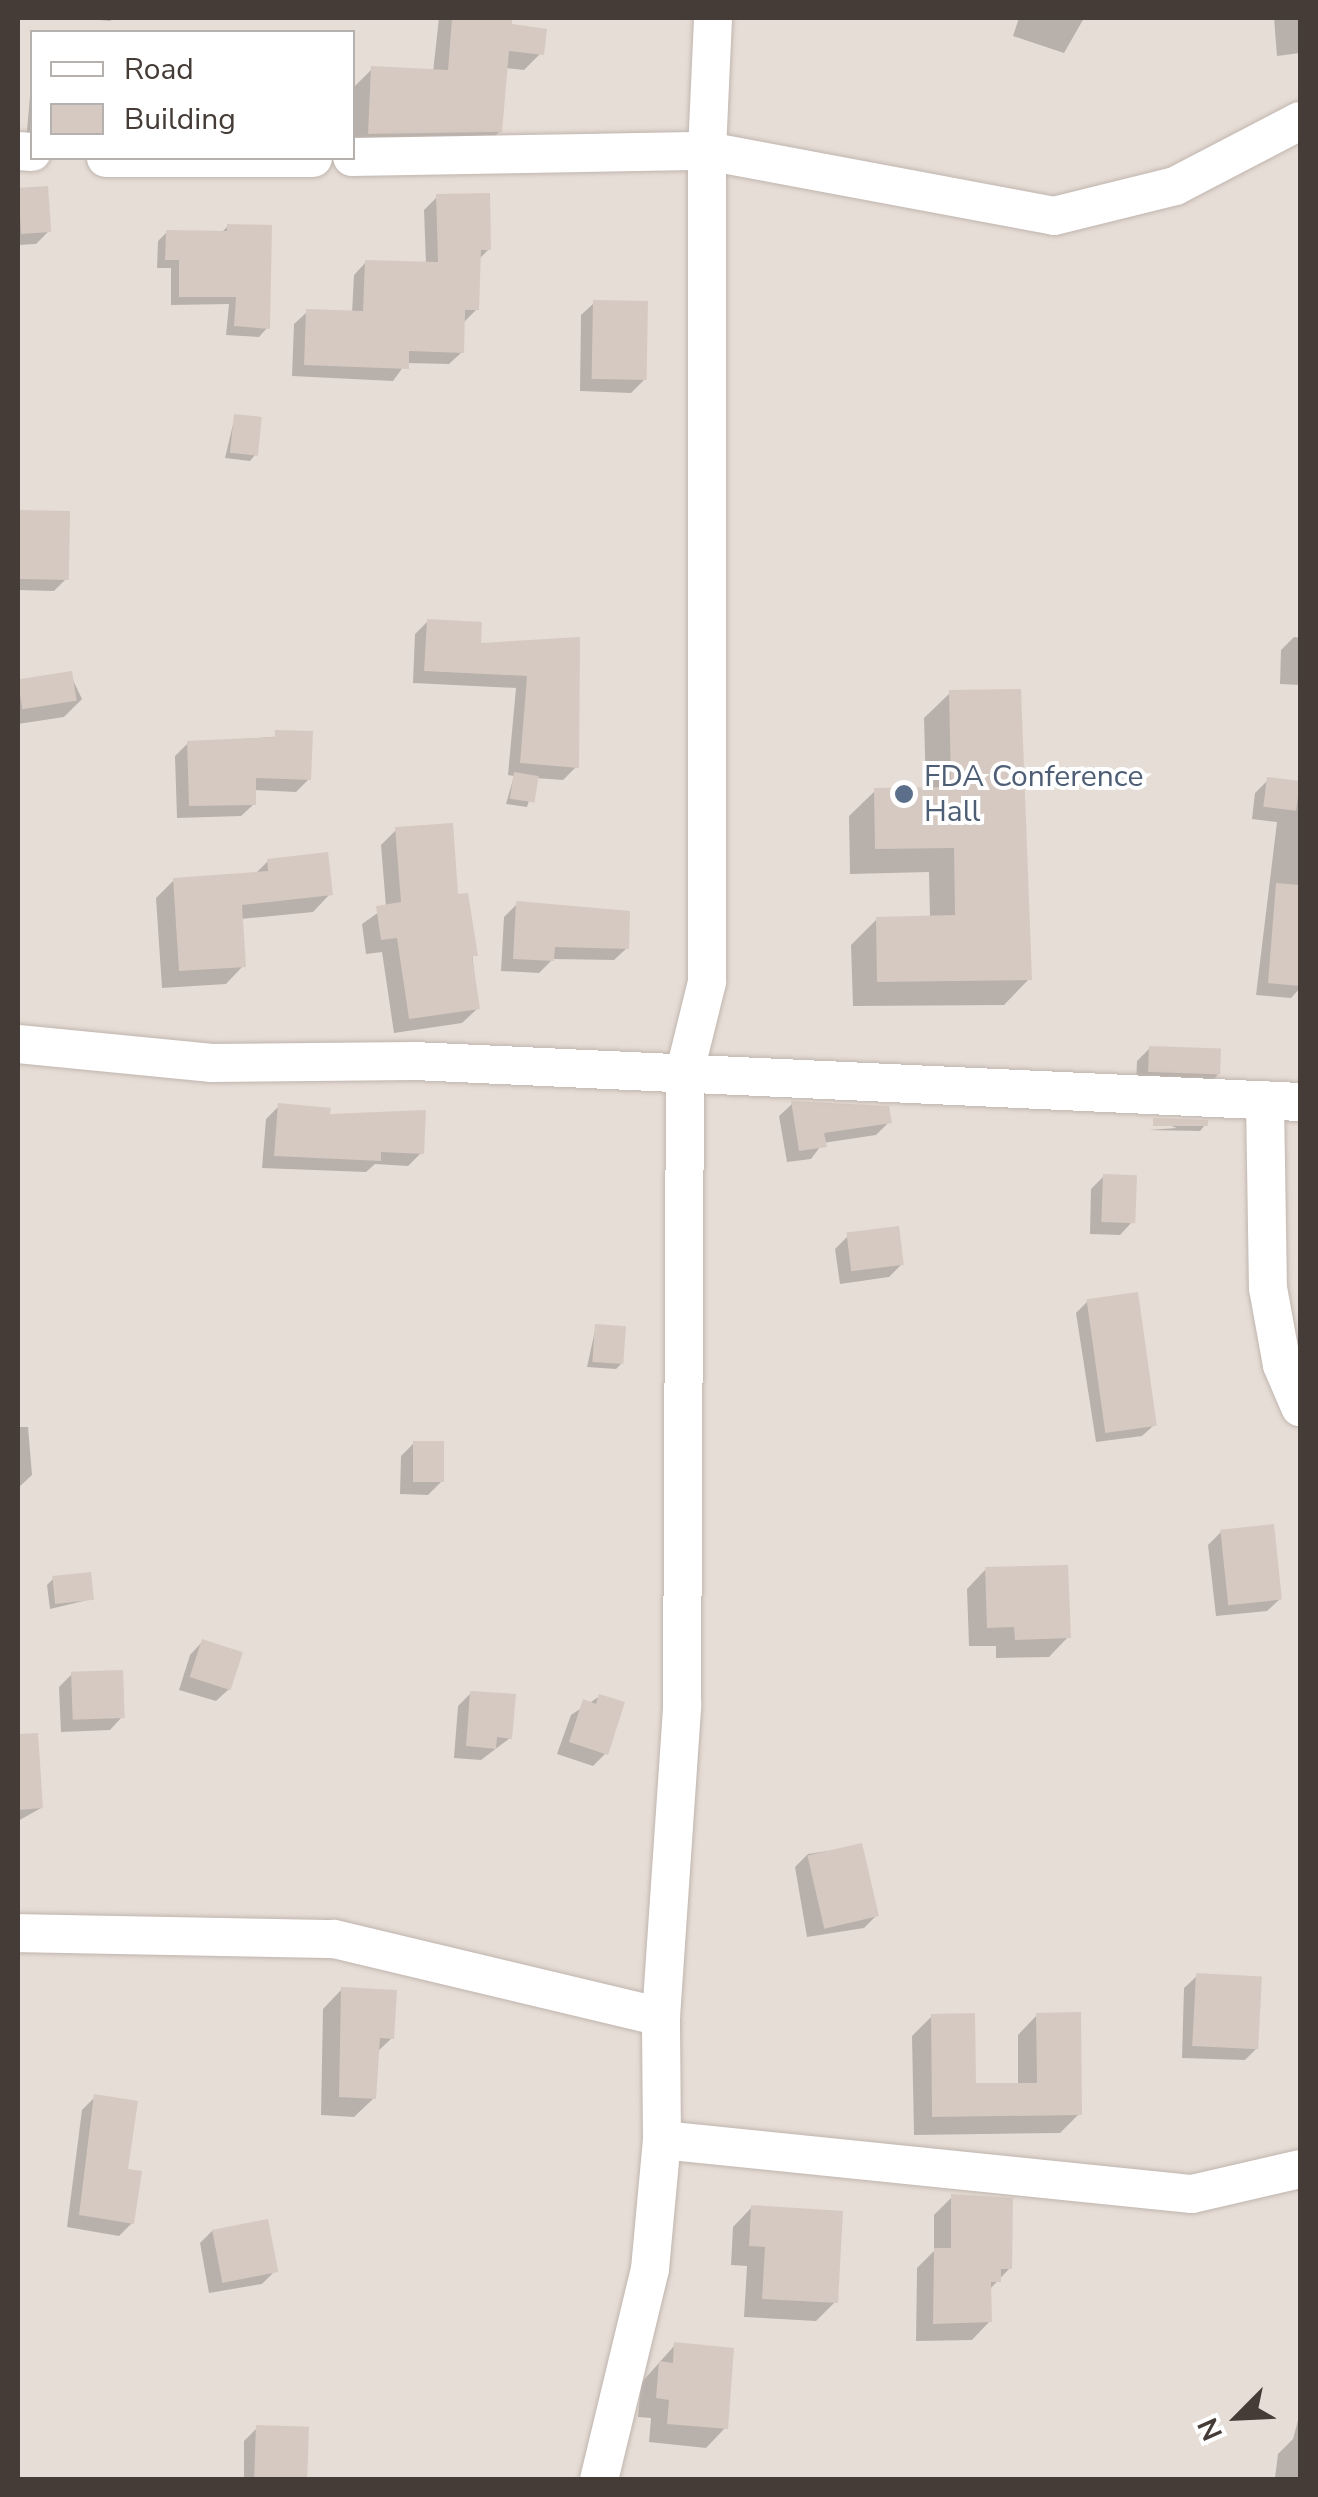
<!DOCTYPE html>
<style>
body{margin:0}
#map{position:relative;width:1318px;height:2497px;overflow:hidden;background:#f2ede8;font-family:"Nunito Sans",sans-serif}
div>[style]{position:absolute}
.residential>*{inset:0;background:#e6ddd6}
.shadow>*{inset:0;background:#0003}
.building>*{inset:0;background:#d6c9c1;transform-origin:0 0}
.roads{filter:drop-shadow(0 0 2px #c0b5ae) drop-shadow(0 0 2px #c0b5ae)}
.street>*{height:38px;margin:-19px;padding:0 19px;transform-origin:19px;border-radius:19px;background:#fff}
.dots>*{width:28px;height:28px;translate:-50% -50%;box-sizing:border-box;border:5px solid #fff;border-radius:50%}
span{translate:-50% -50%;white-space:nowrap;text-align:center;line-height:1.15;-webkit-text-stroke:8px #fff;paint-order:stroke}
.service-label{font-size:30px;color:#4e5e75}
.left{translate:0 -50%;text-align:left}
.frame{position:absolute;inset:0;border:20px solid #453c37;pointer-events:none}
.legend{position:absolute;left:30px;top:30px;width:325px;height:130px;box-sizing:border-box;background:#fff;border:2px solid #b5b1af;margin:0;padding:12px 18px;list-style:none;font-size:30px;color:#453c37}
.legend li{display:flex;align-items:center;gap:20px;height:50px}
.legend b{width:50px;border:2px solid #b5b1af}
.north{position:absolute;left:1188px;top:2367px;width:100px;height:100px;-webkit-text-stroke:8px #fff;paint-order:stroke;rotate:246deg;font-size:28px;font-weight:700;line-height:40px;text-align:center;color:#453c37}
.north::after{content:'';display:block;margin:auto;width:35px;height:45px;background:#453c37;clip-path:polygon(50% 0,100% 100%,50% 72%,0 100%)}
</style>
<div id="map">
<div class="residential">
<i style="clip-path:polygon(evenodd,18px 18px,1300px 18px,1300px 2479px,18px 2479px,18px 18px,32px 32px,352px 32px,352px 158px,32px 158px,32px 32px)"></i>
</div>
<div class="shadow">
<i style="clip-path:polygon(79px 18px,114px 18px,110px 21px)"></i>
<i style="clip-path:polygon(439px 18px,510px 18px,509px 27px,541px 53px,524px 70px,505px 68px,500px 131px,483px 148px,352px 150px,355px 86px,372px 69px,433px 72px)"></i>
<i style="clip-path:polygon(1019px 18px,1084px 18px,1064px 53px,1013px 36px)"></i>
<i style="clip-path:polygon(1274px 18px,1300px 18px,1300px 53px,1277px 56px)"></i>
<i style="clip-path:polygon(32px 73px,32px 143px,26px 142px)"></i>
<i style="clip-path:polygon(46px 189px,49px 231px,36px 244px,18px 245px,18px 191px)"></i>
<i style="clip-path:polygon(437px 197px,489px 249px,478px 260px,477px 309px,464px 322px,462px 352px,449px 364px,406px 363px,393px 381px,292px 376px,294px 324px,307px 312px,352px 313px,354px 275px,366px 262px,426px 264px,424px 210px)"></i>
<i style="clip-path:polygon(228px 226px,267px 328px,259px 337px,226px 335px,229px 304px,171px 305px,171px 268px,157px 268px,158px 241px,167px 232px,221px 233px)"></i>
<i style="clip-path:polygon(594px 303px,644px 380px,631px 393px,580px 391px,581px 315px)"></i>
<i style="clip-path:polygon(235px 416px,255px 455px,250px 461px,225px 458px)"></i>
<i style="clip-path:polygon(18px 513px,67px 513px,67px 578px,54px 591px,18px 590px)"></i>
<i style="clip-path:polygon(428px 621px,478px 646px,577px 639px,576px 767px,563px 780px,536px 778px,527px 807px,506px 804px,514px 776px,508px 775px,516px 688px,413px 683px,415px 634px)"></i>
<i style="clip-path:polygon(1294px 637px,1300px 638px,1300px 685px,1280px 684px,1281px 650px)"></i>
<i style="clip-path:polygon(70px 674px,82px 699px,64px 717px,18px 724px,18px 687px)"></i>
<i style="clip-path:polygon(950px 693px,1029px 979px,1004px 1005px,853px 1006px,851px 945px,877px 919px,930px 918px,929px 872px,850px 874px,849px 816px,875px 791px,926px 790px,924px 718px)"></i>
<i style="clip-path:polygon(310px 734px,309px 779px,296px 792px,254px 790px,254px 804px,241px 816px,177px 818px,175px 756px,188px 743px)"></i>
<i style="clip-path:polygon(1268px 780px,1300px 783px,1300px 988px,1291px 998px,1256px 995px,1277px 822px,1252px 819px,1255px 793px)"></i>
<i style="clip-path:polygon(396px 830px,456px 897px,466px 896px,478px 1008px,462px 1023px,394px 1033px,382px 952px,366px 954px,362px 924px,386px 907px,381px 845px)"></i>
<i style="clip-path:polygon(268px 861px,330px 894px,313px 912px,240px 919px,243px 966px,226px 984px,162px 988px,156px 898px,174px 880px,254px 875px)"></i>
<i style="clip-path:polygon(517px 904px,627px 948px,614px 960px,553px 959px,539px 973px,501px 971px,504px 917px)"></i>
<i style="clip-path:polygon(1150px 1048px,1218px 1075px,1205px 1087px,1136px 1084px,1137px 1061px)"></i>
<i style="clip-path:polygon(792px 1104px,889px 1122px,876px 1135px,823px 1143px,811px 1159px,787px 1162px,779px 1116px)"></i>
<i style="clip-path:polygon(279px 1106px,328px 1117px,421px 1153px,408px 1166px,375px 1164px,366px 1172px,262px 1168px,266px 1119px)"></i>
<i style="clip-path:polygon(1154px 1120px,1205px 1125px,1200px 1131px,1148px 1130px,1177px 1128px)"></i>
<i style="clip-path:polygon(1104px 1176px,1132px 1222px,1120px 1235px,1090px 1234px,1091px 1189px)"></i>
<i style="clip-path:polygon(848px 1236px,902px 1264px,889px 1277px,840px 1284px,835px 1249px)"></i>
<i style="clip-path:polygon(1088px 1301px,1154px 1425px,1142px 1436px,1096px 1442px,1076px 1313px)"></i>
<i style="clip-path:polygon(596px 1326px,621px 1364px,616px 1369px,587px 1367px)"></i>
<i style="clip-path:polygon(18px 1427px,28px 1427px,32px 1475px,18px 1488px)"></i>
<i style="clip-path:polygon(414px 1443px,441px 1482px,428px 1495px,400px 1494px,401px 1456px)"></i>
<i style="clip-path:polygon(1221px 1532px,1280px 1599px,1267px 1611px,1216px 1616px,1208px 1545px)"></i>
<i style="clip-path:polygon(986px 1569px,1068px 1637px,1049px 1657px,996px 1658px,996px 1646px,969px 1646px,967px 1589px)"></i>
<i style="clip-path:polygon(53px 1579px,92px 1599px,50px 1609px,47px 1585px)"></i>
<i style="clip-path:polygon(202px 1642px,229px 1689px,216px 1701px,179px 1690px,190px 1655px)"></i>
<i style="clip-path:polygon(72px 1674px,122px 1717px,110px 1730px,61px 1732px,59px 1687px)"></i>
<i style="clip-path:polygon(471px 1693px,510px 1738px,481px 1760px,454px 1758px,458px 1706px)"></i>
<i style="clip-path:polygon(600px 1696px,605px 1754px,593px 1766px,557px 1754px,571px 1715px)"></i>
<i style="clip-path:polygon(38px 1770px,41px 1808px,18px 1821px,18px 1771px)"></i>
<i style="clip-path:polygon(860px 1846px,877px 1915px,864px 1928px,807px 1937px,795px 1867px,808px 1854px)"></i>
<i style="clip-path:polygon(1197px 1976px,1257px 2048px,1245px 2060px,1182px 2058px,1184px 1988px)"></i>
<i style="clip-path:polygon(342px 1989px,392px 2038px,376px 2053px,374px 2098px,354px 2117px,321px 2115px,323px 2009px)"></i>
<i style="clip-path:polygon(1037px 2015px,1079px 2114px,1060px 2133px,914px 2135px,912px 2036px,932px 2016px,974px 2086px,1018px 2085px,1018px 2035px)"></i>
<i style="clip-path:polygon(95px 2097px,125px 2171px,132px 2223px,119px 2236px,67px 2227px,82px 2110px)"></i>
<i style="clip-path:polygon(952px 2197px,1010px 2268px,988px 2291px,990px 2321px,972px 2340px,916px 2341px,917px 2268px,934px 2251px,934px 2215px)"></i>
<i style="clip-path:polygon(752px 2207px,835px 2302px,816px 2321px,744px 2317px,747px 2266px,731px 2265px,733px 2227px)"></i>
<i style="clip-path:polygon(213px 2230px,275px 2271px,262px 2284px,209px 2293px,200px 2243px)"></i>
<i style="clip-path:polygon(675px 2345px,725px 2428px,706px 2448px,649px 2442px,651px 2418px,638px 2417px,641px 2383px)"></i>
<i style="clip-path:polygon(1300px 2413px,1300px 2480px,1275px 2478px,1278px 2454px,1293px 2439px)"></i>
<i style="clip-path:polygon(257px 2428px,306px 2479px,244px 2480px,244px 2441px)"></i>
</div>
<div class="building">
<i style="clip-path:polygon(452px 18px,512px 18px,512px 24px,547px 29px,544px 55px,509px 51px,502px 132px,368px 134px,371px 66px,448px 70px)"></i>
<i style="left:48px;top:186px;width:46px;height:30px;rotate:86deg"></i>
<i style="clip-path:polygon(490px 193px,491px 250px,481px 250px,479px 310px,465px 310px,464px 353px,409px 351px,409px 369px,304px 365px,306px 309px,363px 311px,365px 260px,438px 262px,436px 194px)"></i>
<i style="clip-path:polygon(227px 224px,272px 225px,270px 329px,234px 326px,236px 297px,179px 297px,179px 260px,165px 260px,166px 230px,227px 231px)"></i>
<i style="left:593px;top:300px;width:55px;height:79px;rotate:1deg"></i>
<i style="left:234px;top:414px;width:28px;height:39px;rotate:6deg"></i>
<i style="left:18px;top:510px;width:52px;height:69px;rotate:1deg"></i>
<i style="clip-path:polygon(427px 619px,482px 622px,481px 643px,580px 637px,579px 768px,520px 763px,527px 676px,424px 671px)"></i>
<i style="left:72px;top:671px;width:30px;height:55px;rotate:81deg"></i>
<i style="clip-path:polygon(1021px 689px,1032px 980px,877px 982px,876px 917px,955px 915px,954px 848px,875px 849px,874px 788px,951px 787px,949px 690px)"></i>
<i style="clip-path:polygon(275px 730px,313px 731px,311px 780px,256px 778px,256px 805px,189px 806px,187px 741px,275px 737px)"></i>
<i style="left:514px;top:772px;width:25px;height:27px;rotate:9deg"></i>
<i style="left:1267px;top:777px;width:33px;height:30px;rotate:7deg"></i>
<i style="clip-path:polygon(453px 823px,458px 894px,468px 893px,478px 956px,472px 956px,480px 1009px,409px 1019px,397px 938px,381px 940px,376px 906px,401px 902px,395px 827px)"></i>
<i style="clip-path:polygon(328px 852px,333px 895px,242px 905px,246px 967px,179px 971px,173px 878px,268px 871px,267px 859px)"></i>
<i style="clip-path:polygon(1276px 883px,1300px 885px,1300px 986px,1268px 983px)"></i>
<i style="clip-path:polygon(516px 901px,630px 911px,629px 949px,555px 947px,554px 961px,513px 959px)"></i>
<i style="left:1149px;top:1046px;width:72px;height:26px;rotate:2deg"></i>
<i style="clip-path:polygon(791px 1101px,889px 1106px,892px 1123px,824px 1133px,827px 1147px,799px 1151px)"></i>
<i style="clip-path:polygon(278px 1103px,331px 1108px,330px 1114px,426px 1110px,424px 1154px,381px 1152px,381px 1161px,274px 1156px)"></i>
<i style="clip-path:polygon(1153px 1118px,1208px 1120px,1208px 1126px,1153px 1126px)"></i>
<i style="left:1103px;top:1174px;width:34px;height:48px;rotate:2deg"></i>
<i style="left:899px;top:1226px;width:39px;height:53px;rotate:83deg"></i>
<i style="left:1138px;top:1292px;width:135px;height:52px;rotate:82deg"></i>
<i style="left:595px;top:1324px;width:31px;height:38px;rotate:4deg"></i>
<i style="left:413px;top:1441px;width:31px;height:41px"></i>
<i style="left:1274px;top:1524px;width:76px;height:54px;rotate:84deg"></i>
<i style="clip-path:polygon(1068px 1565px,1071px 1638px,1015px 1640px,1014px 1627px,987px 1628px,985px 1567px)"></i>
<i style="left:91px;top:1572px;width:28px;height:39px;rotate:84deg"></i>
<i style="left:202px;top:1639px;width:43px;height:40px;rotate:18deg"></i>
<i style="left:123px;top:1670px;width:48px;height:52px;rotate:88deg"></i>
<i style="clip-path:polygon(470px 1691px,516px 1694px,512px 1739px,497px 1737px,496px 1749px,466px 1746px)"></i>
<i style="clip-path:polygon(599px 1694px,625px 1702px,608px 1755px,569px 1742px,583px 1699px,596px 1704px)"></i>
<i style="clip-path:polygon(38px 1733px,43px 1808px,18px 1810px,18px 1734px)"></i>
<i style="left:862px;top:1843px;width:75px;height:56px;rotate:77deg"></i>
<i style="left:1196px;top:1973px;width:66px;height:73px;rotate:3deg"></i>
<i style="clip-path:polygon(341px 1987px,397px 1990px,394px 2039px,380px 2038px,376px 2099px,339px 2097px)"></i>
<i style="clip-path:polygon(1081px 2012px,1082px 2115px,932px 2117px,931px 2014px,975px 2013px,976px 2083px,1037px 2083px,1036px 2013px)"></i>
<i style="clip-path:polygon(94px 2094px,138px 2101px,128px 2169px,142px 2171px,134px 2224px,79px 2215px)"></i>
<i style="clip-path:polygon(951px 2194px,1013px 2198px,1012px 2269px,1001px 2269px,1001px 2282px,991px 2282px,992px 2322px,933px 2324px,934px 2248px,951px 2248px)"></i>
<i style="clip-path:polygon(751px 2205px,843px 2211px,838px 2303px,762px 2299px,765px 2247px,749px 2246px)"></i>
<i style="left:268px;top:2219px;width:54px;height:57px;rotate:79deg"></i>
<i style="clip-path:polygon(674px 2342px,734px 2348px,728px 2429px,667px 2424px,669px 2400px,656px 2398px,659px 2361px,673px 2363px)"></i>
<i style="left:256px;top:2425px;width:53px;height:55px;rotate:2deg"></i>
</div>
<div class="roads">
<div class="street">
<i style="left:18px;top:151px;width:14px;rotate:4deg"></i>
<i style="left:352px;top:157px;width:355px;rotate:-1deg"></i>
<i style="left:707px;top:151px;width:353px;rotate:10.6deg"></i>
<i style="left:1054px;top:216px;width:125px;rotate:-13.9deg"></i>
<i style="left:1175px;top:186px;width:141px;rotate:-27.5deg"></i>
<i style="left:106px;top:158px;width:207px"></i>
<i style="left:18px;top:1044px;width:195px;rotate:5.6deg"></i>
<i style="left:212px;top:1063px;width:202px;rotate:-0.6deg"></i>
<i style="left:414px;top:1061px;width:887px;rotate:2.65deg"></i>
<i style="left:1265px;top:1100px;width:188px;rotate:89.1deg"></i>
<i style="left:1268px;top:1288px;width:78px;rotate:79.7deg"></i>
<i style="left:1282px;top:1365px;width:46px;rotate:66.8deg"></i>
<i style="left:18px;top:1933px;width:316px;rotate:1.1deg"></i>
<i style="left:334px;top:1939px;width:336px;rotate:13.4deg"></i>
<i style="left:662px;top:2140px;width:533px;rotate:5.82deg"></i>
<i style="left:1192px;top:2194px;width:111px;rotate:-13deg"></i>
<i style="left:599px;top:2480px;width:217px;rotate:-76.4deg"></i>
<i style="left:650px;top:2269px;width:130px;rotate:-84.7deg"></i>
<i style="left:662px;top:2140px;width:123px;rotate:-90.5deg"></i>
<i style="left:661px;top:2017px;width:313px;rotate:-86.1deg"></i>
<i style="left:682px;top:1705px;width:634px;rotate:-89.73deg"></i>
<i style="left:685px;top:1071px;width:92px;rotate:-76.1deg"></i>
<i style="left:707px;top:982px;width:831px;rotate:-90deg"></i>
<i style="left:707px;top:151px;width:133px;rotate:-87.4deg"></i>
</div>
</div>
<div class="dots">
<i style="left:904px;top:794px;background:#5c6f8a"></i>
</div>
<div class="service-label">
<span class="left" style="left:924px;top:794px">FDA Conference<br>Hall</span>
</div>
<div class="frame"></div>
<ul class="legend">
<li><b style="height:12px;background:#fff"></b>Road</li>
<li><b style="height:28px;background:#d6c9c1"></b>Building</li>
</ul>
<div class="north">N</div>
</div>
